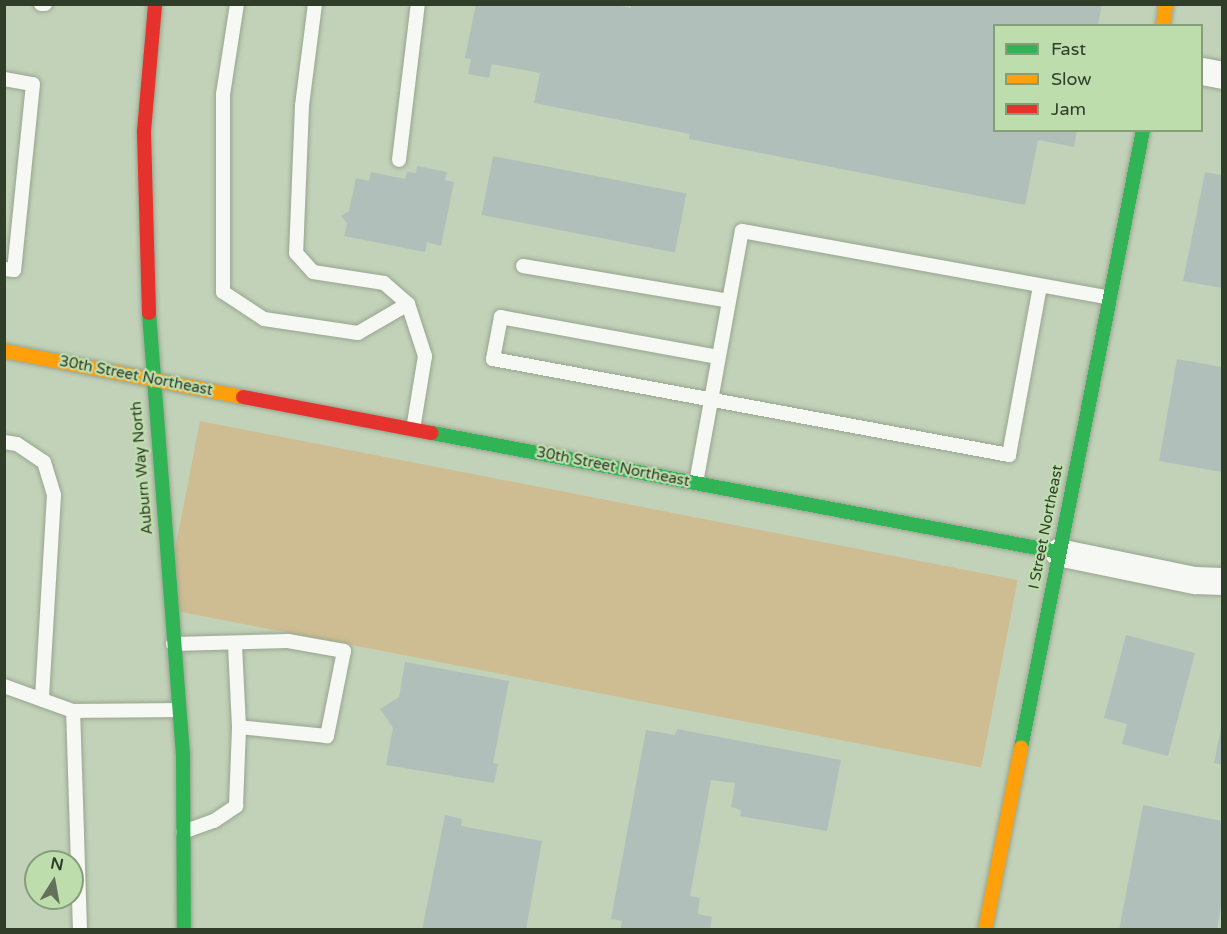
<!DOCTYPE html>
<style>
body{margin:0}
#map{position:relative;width:1227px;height:934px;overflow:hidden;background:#c2d2b8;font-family:"Varela Round",sans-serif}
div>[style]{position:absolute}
.green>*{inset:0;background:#cebd92;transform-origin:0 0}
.building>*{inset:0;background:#b1bfbb;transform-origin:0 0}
.roads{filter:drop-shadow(0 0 2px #98a490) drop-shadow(0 0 2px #98a490)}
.lane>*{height:14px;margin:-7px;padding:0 7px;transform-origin:7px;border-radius:7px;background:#f6f8f4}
.street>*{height:27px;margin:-13.5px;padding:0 13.5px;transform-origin:13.5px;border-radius:13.5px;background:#f6f8f4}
.fast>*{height:14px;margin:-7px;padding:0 7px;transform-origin:7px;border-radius:7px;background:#30b455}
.slow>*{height:14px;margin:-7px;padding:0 7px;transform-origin:7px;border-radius:7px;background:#ff9f0a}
.jam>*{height:14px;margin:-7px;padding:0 7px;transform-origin:7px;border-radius:7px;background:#e5322d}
span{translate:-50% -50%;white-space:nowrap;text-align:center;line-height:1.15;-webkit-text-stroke:4.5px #beddad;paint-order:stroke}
.street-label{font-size:15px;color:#303d29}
.frame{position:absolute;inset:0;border:6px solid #303d29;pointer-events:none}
.legend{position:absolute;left:993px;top:24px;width:210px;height:108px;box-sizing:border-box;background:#beddad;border:2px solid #859d78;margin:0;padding:8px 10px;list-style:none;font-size:18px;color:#303d29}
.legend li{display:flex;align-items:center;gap:12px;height:30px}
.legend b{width:30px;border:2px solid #859d78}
.north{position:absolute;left:24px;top:850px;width:60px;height:60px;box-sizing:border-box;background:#beddad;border:2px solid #859d78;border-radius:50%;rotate:11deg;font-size:16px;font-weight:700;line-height:24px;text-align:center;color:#303d29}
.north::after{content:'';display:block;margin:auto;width:21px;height:27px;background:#63715b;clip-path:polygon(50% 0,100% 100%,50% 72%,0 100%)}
</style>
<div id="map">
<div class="green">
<i style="left:200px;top:421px;width:833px;height:191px;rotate:11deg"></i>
</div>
<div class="building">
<i style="clip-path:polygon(476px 4px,612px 4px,631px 8px,631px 4px,1102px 4px,1098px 26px,994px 26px,994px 130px,1077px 130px,1074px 147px,1038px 140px,1025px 205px,689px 139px,690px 134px,534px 103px,540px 73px,492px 64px,489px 78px,468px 74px,471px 59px,465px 58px)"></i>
<i style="left:493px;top:156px;width:197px;height:60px;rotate:11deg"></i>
<i style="clip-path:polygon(417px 166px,447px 172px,445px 180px,454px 182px,441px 246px,427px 242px,425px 252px,344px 236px,347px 223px,341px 216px,349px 211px,356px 178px,369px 181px,371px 172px,405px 179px,407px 172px,416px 173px)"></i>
<i style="clip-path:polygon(1205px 172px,1222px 175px,1222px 288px,1183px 281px)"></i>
<i style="clip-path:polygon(1177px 359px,1222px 367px,1222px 472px,1159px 461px)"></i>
<i style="clip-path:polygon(1126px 635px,1195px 653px,1168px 756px,1122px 744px,1127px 724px,1104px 718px)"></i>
<i style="clip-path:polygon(405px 662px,509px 681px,493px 763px,498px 764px,494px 783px,386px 765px,393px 728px,380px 709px,399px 697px)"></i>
<i style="clip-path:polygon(1221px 728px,1222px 728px,1222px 765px,1214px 763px)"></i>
<i style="clip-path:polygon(677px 729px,841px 760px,827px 831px,740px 816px,741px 810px,731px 807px,735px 783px,711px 780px,690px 896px,700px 898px,698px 914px,712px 917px,710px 930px,620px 930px,622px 921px,611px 919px,646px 730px,675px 735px)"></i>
<i style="clip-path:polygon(1143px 805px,1222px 821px,1222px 900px,1217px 930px,1119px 930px)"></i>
<i style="clip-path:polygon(445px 815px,462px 819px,461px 826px,542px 841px,526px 930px,422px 930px)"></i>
</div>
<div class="roads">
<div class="lane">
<i style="left:41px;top:4px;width:4px"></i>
<i style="left:237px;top:4px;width:91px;rotate:98.8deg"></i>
<i style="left:223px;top:94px;width:198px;rotate:90deg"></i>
<i style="left:223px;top:292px;width:49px;rotate:33.4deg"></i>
<i style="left:264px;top:319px;width:95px;rotate:8.5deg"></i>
<i style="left:358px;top:333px;width:58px;rotate:-30.1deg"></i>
<i style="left:315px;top:4px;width:103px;rotate:97.3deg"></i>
<i style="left:302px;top:106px;width:147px;rotate:92.3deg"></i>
<i style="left:296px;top:253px;width:25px;rotate:48deg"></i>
<i style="left:313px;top:272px;width:72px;rotate:8.8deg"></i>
<i style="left:384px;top:283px;width:32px;rotate:41deg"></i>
<i style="left:408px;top:304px;width:55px;rotate:71.9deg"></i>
<i style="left:425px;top:356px;width:74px;rotate:99.3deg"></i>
<i style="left:4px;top:79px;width:29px;rotate:10deg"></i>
<i style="left:33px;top:84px;width:187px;rotate:95.8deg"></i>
<i style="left:14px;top:270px;width:10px;rotate:-174deg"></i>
<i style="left:399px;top:160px;width:157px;rotate:-83.1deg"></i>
<i style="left:523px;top:266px;width:209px;rotate:9.6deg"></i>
<i style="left:718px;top:357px;width:221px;rotate:-169.6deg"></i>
<i style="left:501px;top:317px;width:43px;rotate:100.8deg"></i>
<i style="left:493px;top:359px;width:525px;rotate:10.54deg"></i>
<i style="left:1009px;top:455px;width:172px;rotate:-79.6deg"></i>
<i style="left:4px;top:442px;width:13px;rotate:9deg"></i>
<i style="left:17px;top:444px;width:32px;rotate:34deg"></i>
<i style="left:44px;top:462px;width:34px;rotate:73deg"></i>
<i style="left:54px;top:495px;width:205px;rotate:93.4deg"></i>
<i style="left:696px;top:483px;width:256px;rotate:-79.7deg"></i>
<i style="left:742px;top:231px;width:373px;rotate:10.3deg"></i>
<i style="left:173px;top:644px;width:115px;rotate:-1.5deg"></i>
<i style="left:288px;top:641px;width:57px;rotate:10.1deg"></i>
<i style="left:344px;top:651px;width:87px;rotate:101.3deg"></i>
<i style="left:327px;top:736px;width:88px;rotate:-174.2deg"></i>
<i style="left:4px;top:686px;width:73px;rotate:19.9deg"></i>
<i style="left:183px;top:832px;width:33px;rotate:-20deg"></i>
<i style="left:214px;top:821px;width:27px;rotate:-34deg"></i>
<i style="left:236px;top:806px;width:79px;rotate:-87.8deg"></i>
<i style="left:239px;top:727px;width:83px;rotate:-92.8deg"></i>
<i style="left:80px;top:930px;width:219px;rotate:-91.8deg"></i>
<i style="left:73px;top:711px;width:106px;rotate:-0.5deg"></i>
</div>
<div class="street">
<i style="left:1202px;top:71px;width:20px;rotate:11deg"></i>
<i style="left:1058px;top:552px;width:140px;rotate:11.6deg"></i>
<i style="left:1195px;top:580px;width:27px;rotate:2deg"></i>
</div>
<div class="fast">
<i style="left:149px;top:313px;width:442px;rotate:85.6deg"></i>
<i style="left:183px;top:754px;width:176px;rotate:89.7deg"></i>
<i style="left:432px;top:433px;width:637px;rotate:10.76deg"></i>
<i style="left:1021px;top:748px;width:630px;rotate:-78.83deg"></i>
</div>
<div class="slow">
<i style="left:1163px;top:26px;width:22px;rotate:-82deg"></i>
<i style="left:4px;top:351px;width:243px;rotate:10.9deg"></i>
<i style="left:985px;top:930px;width:186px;rotate:-78.8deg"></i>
</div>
<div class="jam">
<i style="left:149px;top:313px;width:182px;rotate:-91.6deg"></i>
<i style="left:144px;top:131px;width:127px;rotate:-85deg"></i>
<i style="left:243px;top:397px;width:192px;rotate:10.8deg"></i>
</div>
</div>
<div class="street-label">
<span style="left:136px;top:376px;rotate:11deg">30th Street Northeast</span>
<span style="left:613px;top:467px;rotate:11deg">30th Street Northeast</span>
<span style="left:142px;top:468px;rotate:-95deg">Auburn Way North</span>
<span style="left:1046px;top:527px;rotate:-79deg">I Street Northeast</span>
</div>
<div class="frame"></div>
<ul class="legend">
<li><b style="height:8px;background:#30b455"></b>Fast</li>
<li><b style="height:8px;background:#ff9f0a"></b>Slow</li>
<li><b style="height:8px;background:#e5322d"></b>Jam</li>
</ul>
<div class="north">N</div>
</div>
